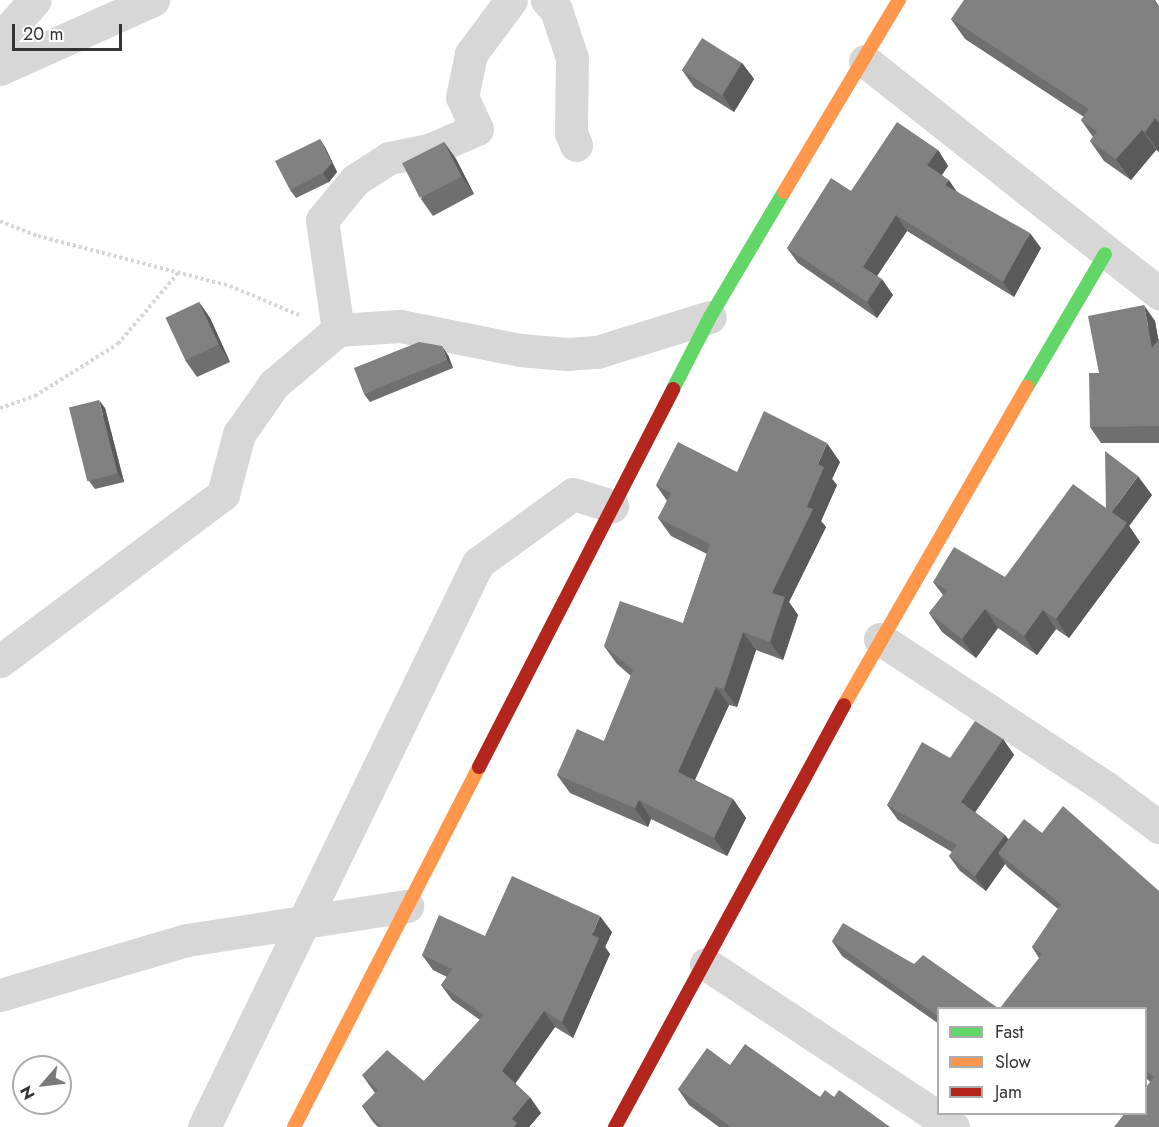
<!DOCTYPE html>
<style>
body{margin:0}
#map{position:relative;width:1159px;height:1127px;overflow:hidden;background:#fff;font-family:Jost,sans-serif}
div>[style]{position:absolute}
.path>*{height:4px;margin-top:-2px;transform-origin:0;background:repeating-linear-gradient(90deg,#d6d6d6 0 3px,transparent 0 6px)}
.street>*{height:33px;margin:-16.5px;padding:0 16.5px;transform-origin:16.5px;border-radius:16.5px;background:#d7d7d7}
.fast>*{height:14px;margin:-7px;padding:0 7px;transform-origin:7px;border-radius:7px;background:#63d668}
.slow>*{height:14px;margin:-7px;padding:0 7px;transform-origin:7px;border-radius:7px;background:#ff974d}
.jam>*{height:14px;margin:-7px;padding:0 7px;transform-origin:7px;border-radius:7px;background:#b3261e}
.wall>*{inset:0;background:#6f6f6f}
.shaded-wall>*{inset:0;background:#5a5a5a}
.building>*{inset:0;background:#818181;transform-origin:0 0}
span{translate:-50% -50%;white-space:nowrap;text-align:center;line-height:1.15;-webkit-text-stroke:6px #fff;paint-order:stroke}
.legend{position:absolute;left:937px;top:1007px;width:210px;height:108px;box-sizing:border-box;background:#fff;border:2px solid #adadad;margin:0;padding:8px 10px;list-style:none;font-size:18px;color:#333}
.legend li{display:flex;align-items:center;gap:12px;height:30px}
.legend b{width:30px;border:2px solid #adadad}
.north{position:absolute;left:12px;top:1055px;width:60px;height:60px;box-sizing:border-box;background:#fff;border:2px solid #adadad;border-radius:50%;rotate:242deg;font-size:16px;font-weight:700;line-height:24px;text-align:center;color:#333}
.north::after{content:'';display:block;margin:auto;width:21px;height:27px;background:#7a7a7a;clip-path:polygon(50% 0,100% 100%,50% 72%,0 100%)}
.scale{position:absolute;left:12px;top:24px;width:110px;height:27px;box-sizing:border-box;border:3px solid #333;border-top:0;padding-left:8px;font-size:18px;line-height:21px;white-space:nowrap;color:#333;-webkit-text-stroke:4px #fff;paint-order:stroke}
</style>
<div id="map">
<div class="path">
<i style="left:0;top:221px;width:41px;rotate:21.5deg"></i>
<i style="left:38px;top:236px;width:198px;rotate:14.6deg"></i>
<i style="left:230px;top:286px;width:75px;rotate:22.8deg"></i>
<i style="left:0;top:408px;width:37px;rotate:-19deg"></i>
<i style="left:35px;top:396px;width:98px;rotate:-32.1deg"></i>
<i style="left:118px;top:344px;width:93px;rotate:-49.8deg"></i>
</div>
<div class="street">
<i style="left:547px;top:0;width:13px;rotate:48deg"></i>
<i style="left:556px;top:10px;width:51px;rotate:71.6deg"></i>
<i style="left:572px;top:58px;width:75px;rotate:90.8deg"></i>
<i style="left:571px;top:133px;width:13px;rotate:67deg"></i>
<i style="left:0;top:39px;width:52px;rotate:-48.1deg"></i>
<i style="left:865px;top:61px;width:375px;rotate:38.3deg"></i>
<i style="left:0;top:69px;width:168px;rotate:-24.3deg"></i>
<i style="left:338px;top:330px;width:111px;rotate:-98.3deg"></i>
<i style="left:322px;top:220px;width:52px;rotate:-50.5deg"></i>
<i style="left:355px;top:180px;width:40px;rotate:-32.9deg"></i>
<i style="left:389px;top:158px;width:41px;rotate:-11.3deg"></i>
<i style="left:429px;top:150px;width:52px;rotate:-23.6deg"></i>
<i style="left:477px;top:129px;width:35px;rotate:-115deg"></i>
<i style="left:462px;top:97px;width:44px;rotate:-78.2deg"></i>
<i style="left:471px;top:54px;width:67px;rotate:-53.5deg"></i>
<i style="left:880px;top:639px;width:273px;rotate:33.3deg"></i>
<i style="left:1108px;top:789px;width:64px;rotate:36.7deg"></i>
<i style="left:0;top:661px;width:279px;rotate:-36.8deg"></i>
<i style="left:223px;top:494px;width:62px;rotate:-75.1deg"></i>
<i style="left:239px;top:434px;width:61px;rotate:-55deg"></i>
<i style="left:274px;top:384px;width:84px;rotate:-40.2deg"></i>
<i style="left:338px;top:330px;width:62px;rotate:-3.7deg"></i>
<i style="left:400px;top:326px;width:122px;rotate:11.3deg"></i>
<i style="left:520px;top:350px;width:47px;rotate:4.9deg"></i>
<i style="left:567px;top:354px;width:30px;rotate:-4deg"></i>
<i style="left:597px;top:352px;width:118px;rotate:-17.2deg"></i>
<i style="left:706px;top:964px;width:296px;rotate:33.4deg"></i>
<i style="left:0;top:995px;width:195px;rotate:-16.4deg"></i>
<i style="left:187px;top:940px;width:223px;rotate:-8.8deg"></i>
<i style="left:204px;top:1127px;width:627px;rotate:-64.09deg"></i>
<i style="left:478px;top:563px;width:117px;rotate:-36deg"></i>
<i style="left:573px;top:494px;width:41px;rotate:17.1deg"></i>
</div>
<div class="fast">
<i style="left:1027px;top:387px;width:154px;rotate:-59.6deg"></i>
<i style="left:673px;top:389px;width:81px;rotate:-62.8deg"></i>
<i style="left:710px;top:317px;width:145px;rotate:-59.4deg"></i>
</div>
<div class="slow">
<i style="left:784px;top:192px;width:224px;rotate:-59.1deg"></i>
<i style="left:844px;top:705px;width:367px;rotate:-60.1deg"></i>
<i style="left:294px;top:1127px;width:405px;rotate:-62.8deg"></i>
</div>
<div class="jam">
<i style="left:479px;top:767px;width:425px;rotate:-62.8deg"></i>
<i style="left:615px;top:1127px;width:480px;rotate:-61.5deg"></i>
</div>
<div class="wall">
<i style="clip-path:polygon(1155px 0,1159px 6px,1159px 152px,1156px 150px,1131px 180px,1104px 161px,1090px 141px,1093px 137px,1081px 120px,1084px 117px,965px 39px,951px 19px)"></i>
<i style="clip-path:polygon(742px 63px,754px 79px,734px 112px,694px 87px,682px 70px)"></i>
<i style="clip-path:polygon(444px 142px,456px 159px,474px 194px,433px 216px,421px 199px)"></i>
<i style="clip-path:polygon(325px 147px,337px 172px,329px 182px,296px 198px,290px 190px)"></i>
<i style="clip-path:polygon(938px 150px,948px 166px,942px 175px,956px 191px,1041px 248px,1014px 297px,907px 231px,877px 276px,893px 295px,877px 318px,798px 263px,787px 248px,851px 191px)"></i>
<i style="clip-path:polygon(199px 302px,210px 318px,230px 362px,197px 377px,185px 360px)"></i>
<i style="clip-path:polygon(1155px 321px,1158px 339px,1159px 339px,1159px 443px,1101px 443px,1090px 427px,1099px 373px)"></i>
<i style="clip-path:polygon(448px 355px,453px 368px,370px 402px,364px 394px)"></i>
<i style="clip-path:polygon(105px 408px,124px 482px,95px 489px,89px 481px)"></i>
<i style="clip-path:polygon(840px 462px,832px 479px,837px 485px,821px 521px,826px 527px,789px 602px,798px 615px,783px 660px,756px 650px,737px 707px,729px 705px,695px 780px,733px 799px,746px 818px,727px 856px,651px 819px,648px 827px,570px 793px,557px 775px,604px 741px,631px 676px,617px 664px,604px 646px,683px 623px,707px 554px,671px 536px,658px 518px,667px 501px,656px 485px,737px 472px)"></i>
<i style="clip-path:polygon(1152px 495px,1129px 526px,1140px 542px,1069px 638px,1056px 629px,1037px 655px,998px 628px,976px 658px,942px 632px,929px 613px,943px 595px,933px 582px,1005px 577px,1106px 508px)"></i>
<i style="clip-path:polygon(1003px 739px,1014px 755px,975px 812px,1005px 835px,1008px 839px,1042px 833px,1159px 891px,1159px 1127px,1150px 1082px,1146px 1078px,1146px 1008px,1039px 958px,1032px 947px,1058px 909px,1008px 868px,1005px 864px,986px 891px,960px 871px,949px 856px,952px 852px,898px 820px,887px 805px,950px 758px)"></i>
<i style="clip-path:polygon(612px 932px,605px 947px,610px 954px,573px 1038px,555px 1027px,515px 1083px,541px 1113px,529px 1127px,378px 1127px,373px 1122px,362px 1106px,375px 1093px,362px 1075px,424px 1081px,480px 1020px,452px 1000px,441px 985px,447px 977px,433px 970px,422px 955px,485px 936px)"></i>
<i style="clip-path:polygon(832px 941px,914px 964px,939px 1008px,939px 1024px,842px 956px)"></i>
<i style="clip-path:polygon(730px 1065px,820px 1097px,834px 1097px,890px 1127px,719px 1127px,689px 1105px,678px 1089px)"></i>
</div>
<div class="shaded-wall">
<i style="clip-path:polygon(742px 63px,754px 79px,734px 112px,723px 95px)"></i>
<i style="clip-path:polygon(1155px 118px,1159px 124px,1159px 152px,1145px 132px)"></i>
<i style="clip-path:polygon(1142px 130px,1156px 150px,1131px 180px,1116px 159px)"></i>
<i style="clip-path:polygon(320px 139px,325px 147px,337px 172px,329px 182px,323px 173px)"></i>
<i style="clip-path:polygon(444px 142px,456px 159px,474px 194px,462px 177px)"></i>
<i style="clip-path:polygon(938px 150px,948px 166px,938px 180px,927px 165px)"></i>
<i style="clip-path:polygon(949px 180px,959px 195px,945px 185px)"></i>
<i style="clip-path:polygon(896px 215px,907px 231px,873px 282px,863px 267px)"></i>
<i style="clip-path:polygon(1030px 233px,1041px 248px,1014px 297px,1003px 282px)"></i>
<i style="clip-path:polygon(882px 279px,893px 295px,877px 318px,867px 302px)"></i>
<i style="clip-path:polygon(199px 302px,210px 318px,230px 362px,219px 345px)"></i>
<i style="clip-path:polygon(1144px 305px,1155px 321px,1159px 343px,1152px 348px)"></i>
<i style="clip-path:polygon(442px 346px,448px 355px,453px 368px,447px 360px)"></i>
<i style="clip-path:polygon(99px 400px,105px 408px,124px 482px,118px 474px)"></i>
<i style="clip-path:polygon(827px 443px,840px 462px,832px 479px,837px 485px,821px 521px,826px 527px,789px 602px,798px 615px,783px 660px,770px 642px,772px 593px,807px 507px,818px 464px)"></i>
<i style="clip-path:polygon(1138px 476px,1152px 495px,1129px 526px,1140px 542px,1069px 638px,1056px 619px,1112px 512px)"></i>
<i style="clip-path:polygon(985px 609px,998px 628px,976px 658px,962px 639px)"></i>
<i style="clip-path:polygon(1043px 610px,1056px 629px,1037px 655px,1024px 636px)"></i>
<i style="clip-path:polygon(743px 632px,756px 650px,737px 707px,724px 689px)"></i>
<i style="clip-path:polygon(716px 687px,729px 705px,690px 790px,678px 772px)"></i>
<i style="clip-path:polygon(1003px 739px,1014px 755px,972px 817px,961px 802px)"></i>
<i style="clip-path:polygon(733px 799px,746px 818px,727px 856px,714px 838px)"></i>
<i style="clip-path:polygon(639px 800px,651px 819px,648px 827px,635px 808px)"></i>
<i style="clip-path:polygon(1005px 835px,1016px 850px,998px 853px,1005px 864px,986px 891px,975px 876px)"></i>
<i style="clip-path:polygon(600px 916px,612px 932px,605px 947px,610px 954px,573px 1038px,562px 1022px,592px 935px)"></i>
<i style="clip-path:polygon(544px 1011px,555px 1027px,513px 1087px,502px 1071px)"></i>
<i style="clip-path:polygon(530px 1097px,541px 1113px,529px 1127px,514px 1127px,512px 1119px)"></i>
</div>
<div class="building">
<i style="clip-path:polygon(964px 0,1152px 0,1159px 6px,1159px 121px,1155px 118px,1145px 132px,1142px 130px,1116px 159px,1090px 141px,1097px 131px,1081px 120px,1089px 109px,951px 19px)"></i>
<i style="left:702px;top:38px;width:47px;height:38px;rotate:32deg"></i>
<i style="clip-path:polygon(897px 122px,938px 150px,927px 165px,949px 180px,945px 185px,1030px 233px,1003px 282px,896px 215px,863px 267px,882px 279px,867px 302px,787px 248px,831px 178px,851px 191px)"></i>
<i style="clip-path:polygon(320px 139px,332px 163px,323px 173px,290px 190px,275px 161px)"></i>
<i style="left:444px;top:142px;width:39px;height:47px;rotate:63deg"></i>
<i style="left:199px;top:302px;width:47px;height:37px;rotate:65deg"></i>
<i style="clip-path:polygon(1144px 305px,1152px 348px,1159px 339px,1159px 426px,1090px 427px,1089px 373px,1099px 373px,1088px 316px)"></i>
<i style="clip-path:polygon(419px 342px,442px 346px,447px 360px,364px 394px,354px 368px)"></i>
<i style="left:99px;top:400px;width:76px;height:31px;rotate:76deg"></i>
<i style="clip-path:polygon(764px 411px,827px 443px,818px 464px,824px 467px,807px 507px,813px 509px,772px 593px,785px 597px,770px 642px,743px 632px,724px 689px,716px 687px,678px 772px,733px 799px,714px 838px,639px 800px,635px 808px,557px 775px,577px 729px,604px 741px,633px 670px,604px 646px,620px 601px,683px 623px,710px 544px,658px 518px,671px 493px,656px 485px,678px 442px,737px 472px)"></i>
<i style="clip-path:polygon(1105px 451px,1138px 476px,1112px 512px,1127px 523px,1056px 619px,1043px 610px,1024px 636px,985px 609px,962px 639px,929px 613px,947px 590px,933px 582px,954px 547px,1005px 577px,1073px 484px,1106px 508px)"></i>
<i style="clip-path:polygon(975px 721px,1003px 739px,961px 802px,1005px 835px,975px 876px,949px 856px,957px 845px,887px 805px,922px 742px,950px 758px)"></i>
<i style="clip-path:polygon(1063px 806px,1159px 891px,1159px 1127px,1114px 1127px,1125px 1113px,1146px 1113px,1146px 1087px,1154px 1077px,1146px 1071px,1146px 1008px,1000px 1008px,1042px 954px,1032px 947px,1061px 904px,998px 853px,1024px 819px,1042px 833px)"></i>
<i style="clip-path:polygon(512px 876px,600px 916px,592px 935px,599px 938px,562px 1022px,544px 1011px,502px 1071px,530px 1097px,512px 1119px,517px 1123px,514px 1127px,381px 1127px,362px 1106px,378px 1090px,362px 1075px,387px 1050px,424px 1081px,484px 1015px,441px 985px,452px 969px,422px 955px,439px 915px,485px 936px)"></i>
<i style="clip-path:polygon(843px 923px,914px 964px,923px 955px,998px 1008px,939px 1008px,939px 1017px,832px 941px)"></i>
<i style="clip-path:polygon(745px 1044px,820px 1097px,825px 1090px,834px 1097px,839px 1090px,890px 1127px,731px 1127px,678px 1089px,707px 1048px,730px 1065px)"></i>
</div>
<ul class="legend">
<li><b style="height:8px;background:#63d668"></b>Fast</li>
<li><b style="height:8px;background:#ff974d"></b>Slow</li>
<li><b style="height:8px;background:#b3261e"></b>Jam</li>
</ul>
<div class="north">N</div>
<div class="scale">20 m</div>
</div>
